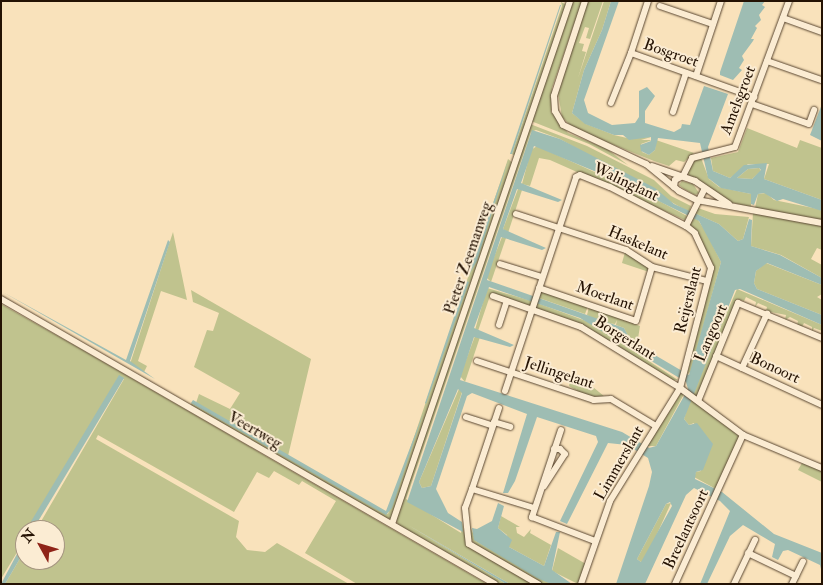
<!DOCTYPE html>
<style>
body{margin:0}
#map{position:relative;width:823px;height:585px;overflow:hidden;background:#f9e2bb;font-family:"IM FELL Double Pica",serif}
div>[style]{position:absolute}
.green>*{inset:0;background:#c0c38e}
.water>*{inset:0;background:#9ebdb3;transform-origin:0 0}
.roads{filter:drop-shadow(0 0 1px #594631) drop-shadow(0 0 1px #594631)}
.minor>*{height:6px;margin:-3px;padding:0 3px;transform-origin:3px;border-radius:3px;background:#fbecd3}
span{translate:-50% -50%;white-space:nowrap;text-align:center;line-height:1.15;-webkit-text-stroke:4px #fbecd3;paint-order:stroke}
.street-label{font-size:16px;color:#241203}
.frame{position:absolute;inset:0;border:2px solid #241203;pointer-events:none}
.north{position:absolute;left:15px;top:520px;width:50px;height:50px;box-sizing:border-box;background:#fbecd3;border:1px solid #a59580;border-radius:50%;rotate:309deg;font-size:14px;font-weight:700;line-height:20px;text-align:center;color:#241203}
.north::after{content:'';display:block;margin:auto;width:18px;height:22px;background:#8f2418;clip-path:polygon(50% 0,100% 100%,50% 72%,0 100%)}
</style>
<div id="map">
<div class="green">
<i style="clip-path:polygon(571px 1px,582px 1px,552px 88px,551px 112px,568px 133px,607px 149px,628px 165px,589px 144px,531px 121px)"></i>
<i style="clip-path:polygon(587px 1px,603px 1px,590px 39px,586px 38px,589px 28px,585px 27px,579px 43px,584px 44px,582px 51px,586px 52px,578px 78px,604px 1px,611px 1px,602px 30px,584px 70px,572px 113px,586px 124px,614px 135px,627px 138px,651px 137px,641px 140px,652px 140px,641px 144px,642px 152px,649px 155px,655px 150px,656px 140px,694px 153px,684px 162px,676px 160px,669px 166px,654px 161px,574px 129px,562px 117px,558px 93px)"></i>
<i style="clip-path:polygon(561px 2px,567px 5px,515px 156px,512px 154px,562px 6px)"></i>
<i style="clip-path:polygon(530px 124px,587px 146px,654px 180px,671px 196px,691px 206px,689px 212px,560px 139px,536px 130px,531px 132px,406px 499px,461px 533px,462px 523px,468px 547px,534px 584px,510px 584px,408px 525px,506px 584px,499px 584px,399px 526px,396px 520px)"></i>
<i style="clip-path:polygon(747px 128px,797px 148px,800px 140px,822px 148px,822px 200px,764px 179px,769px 164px,748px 164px,730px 178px,713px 171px,711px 158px,738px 152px)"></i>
<i style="clip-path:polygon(537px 146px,661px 202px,687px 216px,685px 220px,550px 160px,539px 158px,530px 186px,522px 184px,531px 150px)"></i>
<i style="clip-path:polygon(701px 158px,709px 179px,719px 187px,751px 194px,751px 207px,725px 201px,690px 177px,687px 171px,691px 162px)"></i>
<i style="clip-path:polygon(508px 159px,513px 163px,391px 518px,386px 519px,191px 406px,191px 403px,388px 514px)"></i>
<i style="clip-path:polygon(759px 168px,761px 171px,752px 179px,737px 178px,748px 169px)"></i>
<i style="clip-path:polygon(682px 181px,693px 184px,699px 193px,695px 195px,684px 189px,679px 185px)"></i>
<i style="clip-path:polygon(518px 189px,522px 190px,508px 233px,503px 229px)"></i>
<i style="clip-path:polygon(766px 193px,774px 200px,818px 209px,822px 211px,822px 220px,755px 208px,758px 194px)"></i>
<i style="clip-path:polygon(698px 208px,715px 214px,749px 217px,743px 239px,738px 241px,719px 224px,694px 213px)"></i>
<i style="clip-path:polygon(753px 213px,822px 226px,822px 250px,817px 248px,811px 259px,822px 265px,822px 278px,781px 255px,751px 246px)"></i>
<i style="clip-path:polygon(692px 217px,698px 220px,706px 232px,721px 262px,691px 371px,687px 375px,713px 264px,690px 224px)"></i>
<i style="clip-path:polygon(173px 232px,187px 300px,161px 291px,138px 361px,147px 366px,144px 372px,130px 364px)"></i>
<i style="clip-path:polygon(502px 237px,506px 238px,491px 282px,486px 277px)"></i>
<i style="clip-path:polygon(625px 252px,649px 268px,649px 272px,622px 263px)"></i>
<i style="clip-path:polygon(766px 263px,822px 285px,822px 294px,817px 297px,822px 300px,822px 315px,757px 289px,754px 283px,756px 271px)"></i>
<i style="clip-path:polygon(487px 288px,532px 301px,531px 307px,491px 293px,478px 331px,475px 330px)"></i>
<i style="clip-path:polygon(737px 289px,822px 325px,822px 331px,814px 328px,812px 332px,812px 327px,804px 323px,802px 327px,797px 325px,798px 321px,790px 317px,785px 320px,786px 315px,766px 311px,767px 307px,758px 303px,755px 307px,756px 302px,746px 297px,744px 301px,737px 299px,697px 396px,694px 396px,692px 394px)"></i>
<i style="clip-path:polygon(191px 290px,311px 359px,288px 456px,196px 403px,199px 394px,230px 409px,240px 393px,194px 367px,207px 330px,213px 331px,219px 313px,193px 302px)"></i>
<i style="clip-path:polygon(541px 291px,588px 306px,585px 314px,539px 298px)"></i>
<i style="clip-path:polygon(537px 303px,589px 322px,678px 380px,673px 380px,581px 324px,535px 308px)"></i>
<i style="clip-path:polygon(1px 304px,81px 349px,487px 584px,357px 584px,305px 553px,336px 501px,302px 481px,299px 485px,274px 471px,269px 478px,257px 472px,234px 512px,98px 435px,96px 439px,239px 521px,236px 537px,247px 550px,265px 552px,277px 543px,349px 584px,5px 584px,25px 550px,25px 560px,55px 560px,55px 530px,36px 530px,124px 379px,119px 376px,30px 530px,25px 530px,25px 539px,1px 579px)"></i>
<i style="clip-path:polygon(589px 307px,640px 326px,637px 345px,630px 340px,624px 328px,616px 325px,617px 320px,615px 324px,600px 322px,587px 315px)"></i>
<i style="clip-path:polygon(475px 336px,480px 337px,465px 382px,460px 376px)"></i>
<i style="clip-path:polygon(570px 381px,593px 387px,605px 397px,599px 398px,576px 392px,577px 388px,576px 390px,569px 386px)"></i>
<i style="clip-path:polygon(459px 389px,462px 392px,431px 486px,422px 488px,419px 482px)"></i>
<i style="clip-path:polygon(681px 393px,684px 394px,656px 446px,647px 446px)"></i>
<i style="clip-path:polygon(690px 399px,739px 436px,716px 489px,694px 477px,696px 472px,701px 471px,694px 423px,689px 425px,684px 419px)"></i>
<i style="clip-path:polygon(802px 463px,822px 471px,822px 482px,798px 470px)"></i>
<i style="clip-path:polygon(671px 503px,644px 563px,641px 562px,637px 559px,666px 504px)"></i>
<i style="clip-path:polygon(501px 516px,520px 527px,516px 527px,517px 533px,524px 537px,531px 529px,530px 533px,551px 545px,544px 566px,509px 547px,507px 535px,498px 528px)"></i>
<i style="clip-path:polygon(470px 526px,476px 541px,551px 584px,543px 584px,475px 545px,471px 538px)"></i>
<i style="clip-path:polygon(558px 548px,586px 564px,578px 584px,552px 571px)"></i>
</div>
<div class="water">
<i style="clip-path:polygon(evenodd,611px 1px,619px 1px,584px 100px,588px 113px,612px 125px,635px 123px,639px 117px,639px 91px,647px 87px,655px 96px,645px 111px,645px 123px,674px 132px,681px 128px,682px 124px,690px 125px,704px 86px,728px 94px,708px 147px,713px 171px,730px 178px,744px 165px,767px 163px,764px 179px,822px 200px,822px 211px,783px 199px,777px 201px,764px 193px,758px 194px,754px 205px,751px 204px,751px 194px,721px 188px,708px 178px,700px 143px,658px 138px,655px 150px,649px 155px,641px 151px,640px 145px,651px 141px,651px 137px,629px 140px,623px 135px,614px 135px,585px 124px,572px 113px,584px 70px,602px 30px,611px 1px,759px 168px,761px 170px,752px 179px,737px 178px,748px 169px,759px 168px)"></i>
<i style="clip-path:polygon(744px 1px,765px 1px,762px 5px,765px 7px,759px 15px,761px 20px,755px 26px,757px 28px,751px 39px,754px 39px,753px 41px,742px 56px,744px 60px,739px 68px,742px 70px,733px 80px,720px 75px,720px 72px)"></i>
<i style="clip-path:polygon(561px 5px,512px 154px,510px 154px,560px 5px)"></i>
<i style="clip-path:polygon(822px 104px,822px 141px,810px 135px)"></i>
<i style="clip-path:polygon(evenodd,532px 130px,560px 139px,655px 188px,674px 204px,719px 224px,738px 241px,743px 239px,749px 219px,752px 220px,751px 246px,780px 255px,822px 278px,822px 285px,767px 263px,756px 271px,754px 283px,757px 289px,822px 315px,822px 325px,740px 289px,735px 290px,684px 419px,689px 425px,697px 423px,713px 444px,703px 470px,696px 472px,695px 479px,722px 492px,774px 534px,822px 553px,822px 573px,820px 565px,788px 550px,783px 551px,778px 560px,772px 557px,775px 544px,743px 525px,730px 536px,707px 584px,700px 584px,730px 511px,720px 501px,694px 488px,686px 495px,645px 584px,616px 584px,649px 486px,652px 472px,648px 458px,627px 445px,608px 443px,567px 524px,560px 521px,598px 442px,596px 436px,537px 417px,515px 481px,508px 493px,503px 493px,527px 414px,472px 393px,467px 396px,436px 489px,448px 513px,462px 522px,463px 532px,407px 502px,532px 130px,534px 146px,618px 181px,699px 221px,721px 262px,689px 375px,631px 341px,624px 328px,487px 280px,501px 237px,542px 250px,546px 248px,503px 229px,517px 189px,558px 202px,562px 200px,521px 183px,534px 146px,532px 130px,489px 287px,580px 318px,686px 382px,688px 389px,656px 446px,649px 448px,622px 432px,460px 380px,474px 337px,510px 347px,514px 345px,474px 328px,489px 287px,532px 130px,458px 389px,462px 393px,431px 486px,422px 488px,419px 482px,458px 389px,532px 130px,670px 502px,672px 506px,641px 562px,637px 559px,666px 504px,670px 502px)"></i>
<i style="clip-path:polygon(508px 161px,477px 261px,470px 273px,469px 271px)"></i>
<i style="clip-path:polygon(168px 240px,170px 242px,130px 361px,155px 379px,1px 291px,126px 360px)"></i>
<i style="clip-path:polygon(466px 281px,469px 282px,426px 404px,425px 403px)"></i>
<i style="left:119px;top:375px;width:6px;height:179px;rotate:31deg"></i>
<i style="clip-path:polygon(193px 400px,386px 511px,424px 411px,392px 508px,386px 515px,191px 403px)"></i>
<i style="clip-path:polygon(498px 503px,504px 506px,498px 528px,512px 540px,509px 547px,544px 566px,556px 532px,560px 532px,552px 570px,572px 584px,551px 584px,537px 578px,474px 540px,472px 528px,477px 529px,492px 521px)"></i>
<i style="clip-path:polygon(408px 525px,470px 561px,510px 584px,506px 584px)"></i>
<i style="clip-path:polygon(25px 539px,25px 550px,5px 584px,1px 584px)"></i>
</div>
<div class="roads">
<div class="minor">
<i style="left:585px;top:1px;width:100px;rotate:108.1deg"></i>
<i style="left:554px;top:96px;width:15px;rotate:86deg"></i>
<i style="left:555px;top:111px;width:16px;rotate:60deg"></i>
<i style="left:563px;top:125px;width:92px;rotate:25.2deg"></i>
<i style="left:646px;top:164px;width:43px;rotate:39.3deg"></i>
<i style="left:679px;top:191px;width:20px;rotate:27deg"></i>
<i style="left:697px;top:200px;width:127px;rotate:10.4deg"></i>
<i style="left:648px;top:1px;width:55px;rotate:108.1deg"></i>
<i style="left:631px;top:53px;width:131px;rotate:19.7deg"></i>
<i style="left:660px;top:6px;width:56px;rotate:18.8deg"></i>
<i style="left:783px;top:18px;width:41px;rotate:19.7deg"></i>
<i style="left:767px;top:61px;width:57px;rotate:19.4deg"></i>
<i style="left:696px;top:76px;width:79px;rotate:-71.6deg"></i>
<i style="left:611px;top:103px;width:54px;rotate:-68.2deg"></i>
<i style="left:752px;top:104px;width:60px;rotate:19.3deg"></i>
<i style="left:809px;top:124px;width:15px;rotate:-70deg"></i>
<i style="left:673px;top:112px;width:41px;rotate:-71.6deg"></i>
<i style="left:652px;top:166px;width:46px;rotate:19.2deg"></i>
<i style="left:695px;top:181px;width:41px;rotate:34.1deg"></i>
<i style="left:674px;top:187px;width:7px;rotate:-82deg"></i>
<i style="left:675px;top:180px;width:9px;rotate:-27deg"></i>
<i style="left:683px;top:176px;width:20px;rotate:-63deg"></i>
<i style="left:692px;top:158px;width:44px;rotate:-14.3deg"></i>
<i style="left:735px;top:147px;width:156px;rotate:-69.7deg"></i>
<i style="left:516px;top:214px;width:116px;rotate:18.1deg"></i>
<i style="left:626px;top:250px;width:31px;rotate:33deg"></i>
<i style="left:652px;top:267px;width:57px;rotate:14.3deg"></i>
<i style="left:500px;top:264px;width:44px;rotate:17.2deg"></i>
<i style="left:539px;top:288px;width:102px;rotate:18.8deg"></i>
<i style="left:636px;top:321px;width:56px;rotate:-73.5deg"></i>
<i style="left:493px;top:296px;width:93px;rotate:19.4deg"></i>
<i style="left:581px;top:327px;width:116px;rotate:31.6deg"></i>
<i style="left:680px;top:388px;width:79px;rotate:36.7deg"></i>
<i style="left:743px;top:435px;width:86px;rotate:22.7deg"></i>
<i style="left:1px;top:299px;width:570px;rotate:29.98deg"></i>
<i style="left:499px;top:325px;width:25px;rotate:-72deg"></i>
<i style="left:716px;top:356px;width:117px;rotate:24.8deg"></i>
<i style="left:477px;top:361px;width:123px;rotate:18.4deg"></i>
<i style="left:594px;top:400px;width:17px;rotate:-3deg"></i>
<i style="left:611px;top:399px;width:52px;rotate:31deg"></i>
<i style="left:742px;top:368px;width:60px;rotate:-65.2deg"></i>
<i style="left:505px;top:391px;width:225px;rotate:-71.6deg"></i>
<i style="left:576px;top:177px;width:4px;rotate:-27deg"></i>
<i style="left:580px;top:175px;width:32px;rotate:22deg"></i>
<i style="left:610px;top:187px;width:85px;rotate:27.2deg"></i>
<i style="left:698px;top:401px;width:106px;rotate:-67.8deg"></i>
<i style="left:738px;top:303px;width:91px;rotate:22.6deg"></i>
<i style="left:499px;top:408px;width:85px;rotate:108.4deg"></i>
<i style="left:472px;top:489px;width:65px;rotate:17deg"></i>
<i style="left:466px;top:417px;width:28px;rotate:18deg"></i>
<i style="left:494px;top:422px;width:17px;rotate:17deg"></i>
<i style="left:561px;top:430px;width:92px;rotate:108.4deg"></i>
<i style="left:532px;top:517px;width:67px;rotate:20.9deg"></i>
<i style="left:544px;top:486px;width:38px;rotate:-57deg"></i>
<i style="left:565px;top:454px;width:7px;rotate:-135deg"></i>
<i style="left:560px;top:449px;width:6px;rotate:180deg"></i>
<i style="left:472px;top:489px;width:20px;rotate:110deg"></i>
<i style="left:465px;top:508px;width:36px;rotate:84deg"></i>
<i style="left:469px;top:544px;width:80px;rotate:30.1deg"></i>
<i style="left:392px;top:524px;width:552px;rotate:-71.2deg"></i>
<i style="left:748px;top:553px;width:53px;rotate:25.6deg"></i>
<i style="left:581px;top:584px;width:88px;rotate:-70.7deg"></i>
<i style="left:610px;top:501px;width:133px;rotate:-58.2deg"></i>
<i style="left:680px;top:388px;width:124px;rotate:-75.5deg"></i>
<i style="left:711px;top:268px;width:38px;rotate:-115deg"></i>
<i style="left:695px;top:233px;width:11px;rotate:-142deg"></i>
<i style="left:686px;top:226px;width:42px;rotate:-63.4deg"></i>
<i style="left:675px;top:584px;width:164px;rotate:-65.5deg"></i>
<i style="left:734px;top:584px;width:49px;rotate:-64.5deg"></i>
<i style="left:792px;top:584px;width:25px;rotate:-64deg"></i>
</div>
</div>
<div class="street-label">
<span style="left:671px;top:53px;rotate:19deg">Bosgroet</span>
<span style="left:738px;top:100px;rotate:-69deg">Amelsgroet</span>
<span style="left:626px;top:182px;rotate:25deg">Walinglant</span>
<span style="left:638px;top:243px;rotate:23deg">Haskelant</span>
<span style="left:468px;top:258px;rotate:-71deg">Pieter Zeemanweg</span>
<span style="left:605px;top:296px;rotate:19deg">Moerlant</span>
<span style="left:688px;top:300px;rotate:-76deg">Reijerslant</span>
<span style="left:711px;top:333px;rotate:-67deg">Langoort</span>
<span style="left:625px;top:338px;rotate:32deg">Borgerlant</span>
<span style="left:775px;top:368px;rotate:25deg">Bonoort</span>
<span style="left:559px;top:373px;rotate:18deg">Jellingelant</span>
<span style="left:255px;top:430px;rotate:30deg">Veertweg</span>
<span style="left:619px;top:463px;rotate:-60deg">Limmerslant</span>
<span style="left:686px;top:529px;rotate:-65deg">Breelantsoort</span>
</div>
<div class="frame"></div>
<div class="north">N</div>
</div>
